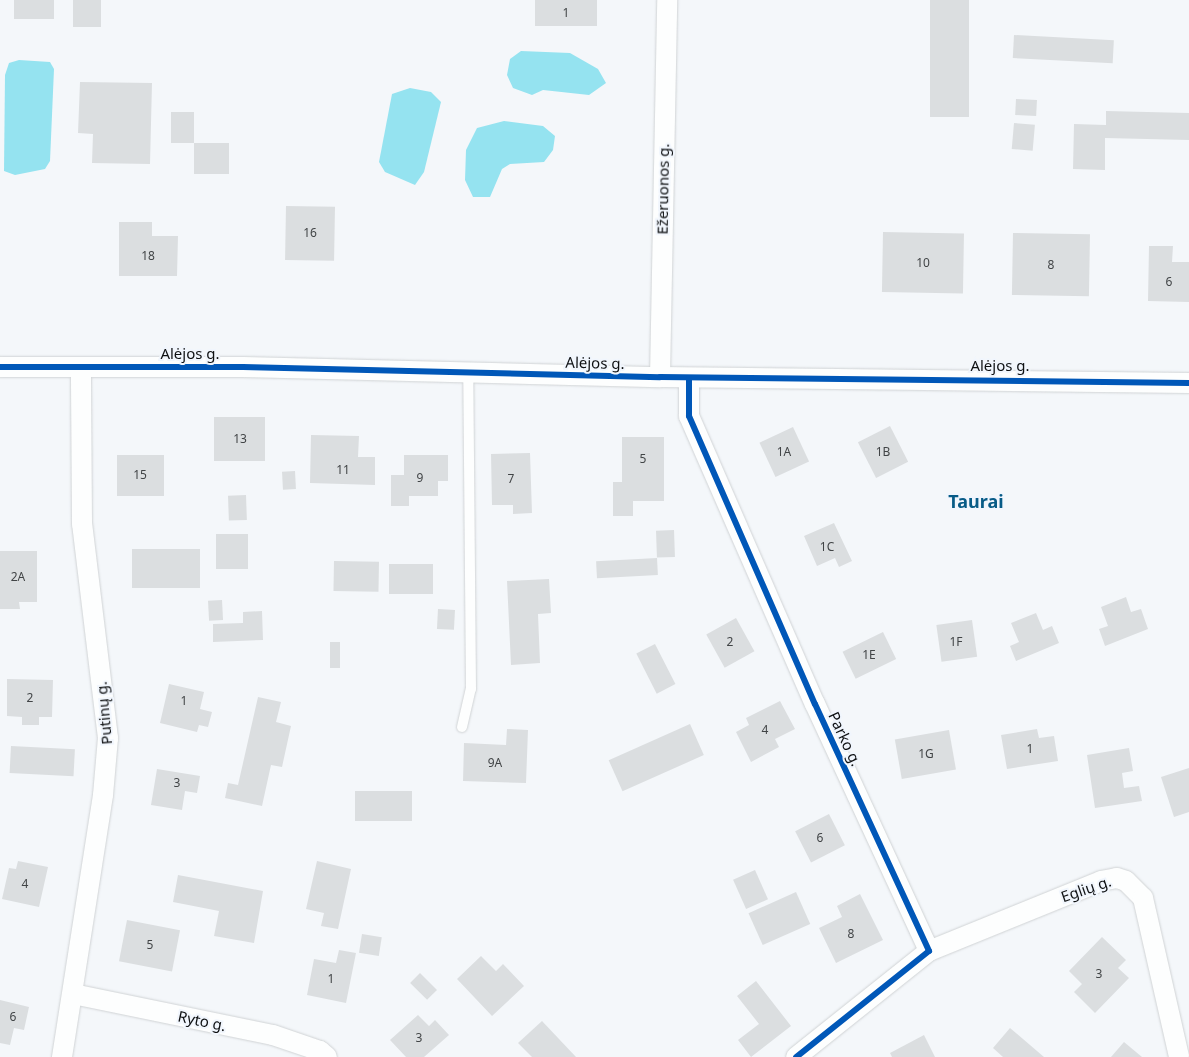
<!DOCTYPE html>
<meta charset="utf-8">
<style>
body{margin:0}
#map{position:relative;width:1189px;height:1057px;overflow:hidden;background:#f4f7fa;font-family:"Noto Sans",sans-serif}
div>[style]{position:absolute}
.water>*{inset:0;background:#95e3f0}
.building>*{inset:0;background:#dbdee0;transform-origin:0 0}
.roads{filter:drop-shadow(0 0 1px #d0d3d5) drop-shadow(0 0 1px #d0d3d5)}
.lane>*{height:10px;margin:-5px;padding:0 5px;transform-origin:5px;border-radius:5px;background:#fdfefe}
.street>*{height:20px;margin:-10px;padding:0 10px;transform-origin:10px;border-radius:10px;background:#fdfefe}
.cycleway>*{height:6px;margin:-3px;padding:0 3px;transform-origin:3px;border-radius:3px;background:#0057b8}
span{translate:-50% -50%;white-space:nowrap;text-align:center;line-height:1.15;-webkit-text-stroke:4px #f1f6fd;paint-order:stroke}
.number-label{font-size:12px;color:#414446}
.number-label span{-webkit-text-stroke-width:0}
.street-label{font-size:15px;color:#0e1012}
.quarter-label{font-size:18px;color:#075b87;font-weight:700}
</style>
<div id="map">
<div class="water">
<i style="clip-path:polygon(521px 51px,570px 53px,598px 69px,606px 83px,589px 95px,543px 90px,532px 95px,513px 88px,507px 75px,510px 59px)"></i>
<i style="clip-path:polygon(19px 60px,50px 62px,54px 69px,50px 161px,45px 169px,15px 175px,4px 171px,5px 75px,9px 63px)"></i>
<i style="clip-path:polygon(410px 88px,431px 92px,441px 102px,424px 172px,415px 185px,385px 172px,379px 162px,392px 94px)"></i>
<i style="clip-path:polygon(504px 121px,543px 126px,555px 136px,553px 150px,544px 162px,510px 164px,502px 169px,490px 197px,473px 197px,465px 180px,466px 150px,477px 128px)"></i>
</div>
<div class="building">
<i style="left:14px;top:0;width:40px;height:19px"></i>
<i style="left:73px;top:0;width:28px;height:27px"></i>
<i style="left:535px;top:0;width:62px;height:26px"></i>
<i style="left:930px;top:0;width:39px;height:117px"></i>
<i style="left:1014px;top:35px;width:100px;height:23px;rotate:3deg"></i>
<i style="clip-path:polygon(80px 82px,152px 83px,150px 164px,92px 163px,93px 134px,78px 133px)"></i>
<i style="left:1016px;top:99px;width:21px;height:16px;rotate:3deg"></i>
<i style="clip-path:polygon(1106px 111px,1189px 113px,1189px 140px,1105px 138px,1105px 170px,1073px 169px,1074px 124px,1106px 125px)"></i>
<i style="clip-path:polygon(171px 112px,194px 112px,194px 143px,229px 143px,229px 174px,194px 174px,194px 143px,171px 143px)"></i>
<i style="left:1014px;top:123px;width:21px;height:26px;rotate:5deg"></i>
<i style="left:286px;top:206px;width:49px;height:54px;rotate:1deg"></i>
<i style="clip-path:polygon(119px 222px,152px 222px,152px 236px,178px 236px,177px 276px,119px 276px)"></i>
<i style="left:883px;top:232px;width:81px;height:60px;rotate:1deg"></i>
<i style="left:1013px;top:233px;width:77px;height:62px;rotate:1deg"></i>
<i style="clip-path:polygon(1149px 246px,1173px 246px,1172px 262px,1189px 262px,1189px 302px,1148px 301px)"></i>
<i style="left:214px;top:417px;width:51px;height:44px"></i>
<i style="left:890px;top:426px;width:40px;height:36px;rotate:63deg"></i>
<i style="left:793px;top:427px;width:38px;height:37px;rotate:65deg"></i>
<i style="clip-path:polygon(311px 435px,359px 436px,358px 457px,375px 457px,375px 485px,310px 483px)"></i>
<i style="clip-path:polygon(622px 437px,664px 437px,664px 501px,633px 501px,633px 516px,613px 516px,613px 482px,622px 482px)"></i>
<i style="clip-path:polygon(530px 453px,532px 513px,513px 514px,513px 505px,492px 505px,491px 454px)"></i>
<i style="left:117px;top:455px;width:47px;height:41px"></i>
<i style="clip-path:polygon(404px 455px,448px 455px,448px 481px,438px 481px,438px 496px,409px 496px,409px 506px,391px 506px,391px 475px,404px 475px)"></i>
<i style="left:295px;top:471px;width:18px;height:13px;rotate:87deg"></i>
<i style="left:246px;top:495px;width:25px;height:18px;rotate:88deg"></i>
<i style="clip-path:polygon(834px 523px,852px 561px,839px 567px,835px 558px,817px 566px,804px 536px)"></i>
<i style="left:674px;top:530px;width:27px;height:18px;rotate:88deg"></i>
<i style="left:216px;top:534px;width:32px;height:35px"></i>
<i style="left:200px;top:549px;width:39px;height:68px;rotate:90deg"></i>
<i style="clip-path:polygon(0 551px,37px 551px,37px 602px,19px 602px,20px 609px,0 609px)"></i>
<i style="left:657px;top:558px;width:17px;height:61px;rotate:87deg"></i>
<i style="left:334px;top:561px;width:45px;height:30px;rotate:1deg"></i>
<i style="left:389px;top:564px;width:44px;height:30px"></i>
<i style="clip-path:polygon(549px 579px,551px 613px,538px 614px,540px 663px,511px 665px,507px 581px)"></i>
<i style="clip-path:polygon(1126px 597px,1131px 612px,1141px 609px,1148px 629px,1105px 646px,1099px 629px,1108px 626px,1101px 607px)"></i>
<i style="left:222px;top:600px;width:20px;height:14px;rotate:87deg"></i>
<i style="left:438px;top:609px;width:17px;height:20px;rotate:3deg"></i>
<i style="clip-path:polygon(262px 611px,263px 640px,213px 642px,213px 624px,243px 623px,243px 612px)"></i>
<i style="clip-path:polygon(1036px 613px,1043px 630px,1052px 626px,1059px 643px,1016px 661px,1010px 646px,1019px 642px,1011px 623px)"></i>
<i style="left:736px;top:618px;width:38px;height:34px;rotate:61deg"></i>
<i style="left:972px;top:620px;width:37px;height:36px;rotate:82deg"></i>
<i style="left:883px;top:632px;width:30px;height:45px;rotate:64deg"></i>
<i style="left:330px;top:642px;width:10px;height:26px"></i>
<i style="left:655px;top:644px;width:45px;height:21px;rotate:63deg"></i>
<i style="clip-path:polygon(7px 679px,53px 680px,52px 717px,39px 717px,39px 725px,22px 725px,22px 717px,7px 716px)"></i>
<i style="clip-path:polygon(169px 684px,204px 692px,200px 709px,212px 712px,208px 727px,199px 725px,197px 732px,160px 723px)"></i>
<i style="clip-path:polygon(258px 697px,281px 702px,276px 722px,291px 726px,282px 767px,271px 765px,262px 806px,225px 798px,228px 783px,238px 785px)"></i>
<i style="clip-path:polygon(780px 701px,795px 729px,775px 739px,779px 747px,751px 762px,736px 732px,749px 725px,746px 718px)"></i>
<i style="left:690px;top:724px;width:34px;height:89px;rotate:66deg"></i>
<i style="clip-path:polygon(507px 729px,528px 730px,526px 783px,463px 781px,464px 743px,506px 745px)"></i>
<i style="clip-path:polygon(1037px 729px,1039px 738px,1054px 736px,1058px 761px,1007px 769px,1001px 735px)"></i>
<i style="left:949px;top:730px;width:40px;height:55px;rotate:80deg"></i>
<i style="left:11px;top:746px;width:64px;height:27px;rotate:3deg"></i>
<i style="clip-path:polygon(1129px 748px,1133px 771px,1122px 773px,1124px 788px,1139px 786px,1142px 801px,1095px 808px,1087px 755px)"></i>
<i style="clip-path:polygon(1189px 768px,1189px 812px,1174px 817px,1161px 777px)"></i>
<i style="clip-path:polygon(157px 769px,200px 776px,197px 793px,185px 791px,182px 810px,151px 805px)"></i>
<i style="left:412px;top:791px;width:30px;height:57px;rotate:90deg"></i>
<i style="left:829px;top:814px;width:35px;height:38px;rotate:63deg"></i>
<i style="clip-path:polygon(18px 861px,48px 867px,39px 907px,2px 899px,9px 868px,16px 869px)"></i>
<i style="clip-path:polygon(317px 861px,351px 869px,338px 929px,321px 926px,324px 913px,306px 909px)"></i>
<i style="left:755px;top:870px;width:32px;height:24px;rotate:66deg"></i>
<i style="clip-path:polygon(178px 875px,263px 891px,254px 943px,214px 936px,219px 911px,173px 902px)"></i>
<i style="left:796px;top:892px;width:35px;height:52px;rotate:66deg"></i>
<i style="clip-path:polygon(860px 894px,883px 940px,836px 963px,819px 928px,842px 917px,837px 906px)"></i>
<i style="left:127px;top:920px;width:54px;height:42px;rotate:11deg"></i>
<i style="left:362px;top:934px;width:20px;height:19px;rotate:9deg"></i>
<i style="clip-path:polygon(1102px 937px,1126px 960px,1118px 968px,1129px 978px,1095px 1013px,1074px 992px,1082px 984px,1069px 971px)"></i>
<i style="clip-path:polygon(339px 950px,356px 953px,346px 1003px,307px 995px,314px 959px,336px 963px)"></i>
<i style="clip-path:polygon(481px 956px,496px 971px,503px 964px,524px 986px,492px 1016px,457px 979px)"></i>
<i style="left:420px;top:973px;width:24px;height:14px;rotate:45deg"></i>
<i style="clip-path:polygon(756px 981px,791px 1026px,751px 1057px,738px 1040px,759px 1024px,737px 996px)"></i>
<i style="clip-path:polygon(0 1000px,29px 1007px,24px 1030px,14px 1028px,10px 1045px,0 1043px)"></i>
<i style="clip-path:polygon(418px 1015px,429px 1026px,435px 1020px,449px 1035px,424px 1057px,406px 1057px,390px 1040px)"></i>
<i style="clip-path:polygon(542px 1021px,576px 1057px,532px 1057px,518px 1043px)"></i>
<i style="clip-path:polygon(1010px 1028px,1044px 1057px,1003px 1057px,993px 1048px)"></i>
<i style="clip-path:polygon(924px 1035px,935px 1057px,892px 1057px,890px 1053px)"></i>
<i style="clip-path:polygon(1124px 1042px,1142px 1057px,1111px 1057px)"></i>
</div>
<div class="roads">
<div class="lane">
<i style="left:462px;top:727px;width:39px;rotate:-77deg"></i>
<i style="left:471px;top:689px;width:316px;rotate:-90.5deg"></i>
</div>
<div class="street">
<i style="left:0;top:367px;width:243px"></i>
<i style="left:243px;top:367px;width:417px;rotate:1.4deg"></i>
<i style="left:660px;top:377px;width:529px;rotate:0.65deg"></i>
<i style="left:660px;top:377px;width:377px;rotate:-88.9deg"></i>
<i style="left:689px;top:378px;width:38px;rotate:90deg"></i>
<i style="left:689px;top:416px;width:314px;rotate:66.4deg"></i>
<i style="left:815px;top:704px;width:272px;rotate:65.2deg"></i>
<i style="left:929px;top:951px;width:170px;rotate:141.4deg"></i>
<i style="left:929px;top:951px;width:186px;rotate:-22.1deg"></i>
<i style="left:1101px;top:881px;width:16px;rotate:-11deg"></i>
<i style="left:1117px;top:878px;width:9px;rotate:18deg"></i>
<i style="left:1126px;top:881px;width:24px;rotate:45deg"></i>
<i style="left:1143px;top:898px;width:163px;rotate:77.2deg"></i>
<i style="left:73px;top:994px;width:204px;rotate:11.6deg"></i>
<i style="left:273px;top:1035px;width:50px;rotate:18.8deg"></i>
<i style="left:320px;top:1051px;width:9px;rotate:41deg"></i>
<i style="left:62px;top:1057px;width:265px;rotate:-81.1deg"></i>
<i style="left:103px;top:795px;width:57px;rotate:-85deg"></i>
<i style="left:108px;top:738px;width:216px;rotate:-96.9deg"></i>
<i style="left:82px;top:524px;width:157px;rotate:-90.4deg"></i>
</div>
</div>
<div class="cycleway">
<i style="left:0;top:367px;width:243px"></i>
<i style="left:243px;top:367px;width:417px;rotate:1.4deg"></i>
<i style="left:660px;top:377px;width:529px;rotate:0.65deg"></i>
<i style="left:689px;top:378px;width:38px;rotate:90deg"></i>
<i style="left:689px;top:416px;width:314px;rotate:66.4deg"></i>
<i style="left:815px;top:704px;width:272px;rotate:65.2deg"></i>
<i style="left:929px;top:951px;width:170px;rotate:141.4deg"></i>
</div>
<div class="number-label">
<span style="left:566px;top:13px">1</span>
<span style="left:310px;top:233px">16</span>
<span style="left:148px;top:256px">18</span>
<span style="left:923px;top:263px">10</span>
<span style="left:1051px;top:265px">8</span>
<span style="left:1169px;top:282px">6</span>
<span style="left:240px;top:439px">13</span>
<span style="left:784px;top:452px">1A</span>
<span style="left:883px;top:452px">1B</span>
<span style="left:643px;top:459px">5</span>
<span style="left:343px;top:470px">11</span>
<span style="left:140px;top:475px">15</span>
<span style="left:420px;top:478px">9</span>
<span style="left:511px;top:479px">7</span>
<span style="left:827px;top:547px">1C</span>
<span style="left:18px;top:577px">2A</span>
<span style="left:730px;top:642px">2</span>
<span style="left:956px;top:642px">1F</span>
<span style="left:869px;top:655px">1E</span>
<span style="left:30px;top:698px">2</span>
<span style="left:184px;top:701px">1</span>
<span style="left:765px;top:730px">4</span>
<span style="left:1030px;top:749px">1</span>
<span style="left:926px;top:754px">1G</span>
<span style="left:495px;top:763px">9A</span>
<span style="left:177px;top:783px">3</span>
<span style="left:820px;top:838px">6</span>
<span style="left:25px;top:884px">4</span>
<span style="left:851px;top:934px">8</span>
<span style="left:150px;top:945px">5</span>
<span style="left:1099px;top:974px">3</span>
<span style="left:331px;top:979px">1</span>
<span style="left:13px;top:1017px">6</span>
<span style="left:419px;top:1038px">3</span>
</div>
<div class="street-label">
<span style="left:663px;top:189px;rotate:-89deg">Ežeruonos g.</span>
<span style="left:190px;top:354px">Alėjos g.</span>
<span style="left:595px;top:363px;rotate:1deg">Alėjos g.</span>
<span style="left:1000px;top:366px">Alėjos g.</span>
<span style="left:104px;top:713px;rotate:-95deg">Putinų g.</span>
<span style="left:845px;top:739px;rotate:65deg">Parko g.</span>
<span style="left:1086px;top:889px;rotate:-19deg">Eglių g.</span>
<span style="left:202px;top:1021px;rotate:12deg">Ryto g.</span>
</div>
<div class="quarter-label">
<span style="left:976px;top:501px">Taurai</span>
</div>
</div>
